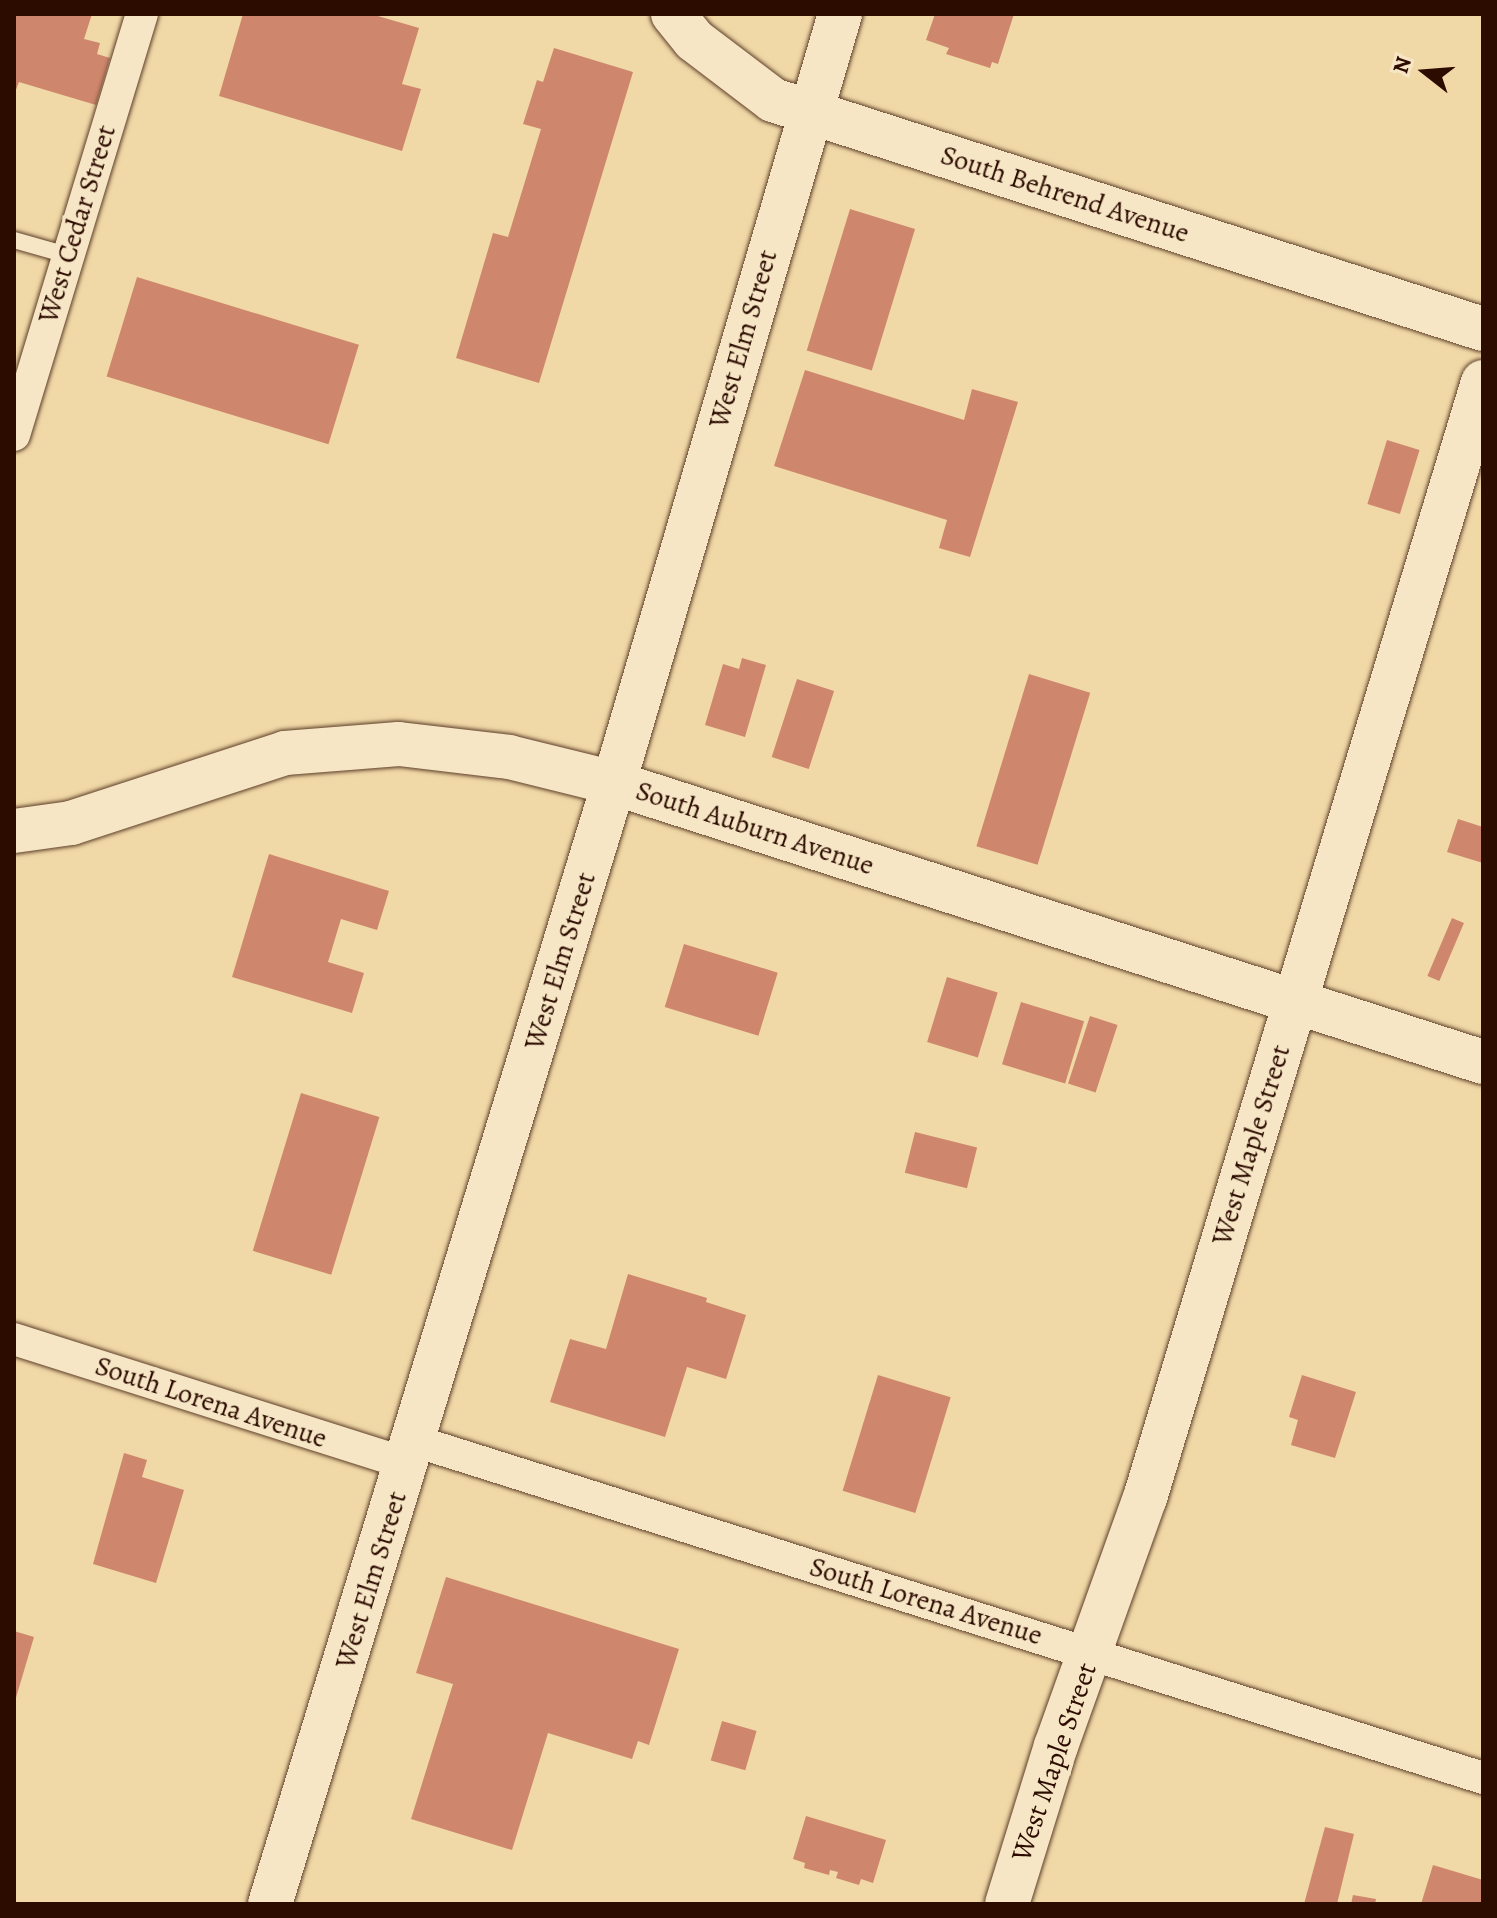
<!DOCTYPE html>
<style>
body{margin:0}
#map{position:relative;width:1497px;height:1918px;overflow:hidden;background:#f1d9a7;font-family:Alegreya,serif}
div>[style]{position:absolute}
.building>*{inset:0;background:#ce876c;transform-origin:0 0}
.roads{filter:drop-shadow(0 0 2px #5e3f2a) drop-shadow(0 0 2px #5e3f2a)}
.lane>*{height:16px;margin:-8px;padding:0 8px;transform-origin:8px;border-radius:8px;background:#f6e6c6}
.street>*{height:32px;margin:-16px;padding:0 16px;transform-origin:16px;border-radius:16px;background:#f6e6c6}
.secondary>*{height:44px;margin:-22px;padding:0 22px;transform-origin:22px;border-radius:22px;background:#f6e6c6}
span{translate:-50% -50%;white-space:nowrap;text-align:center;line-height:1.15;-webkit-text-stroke:7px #f6e6c6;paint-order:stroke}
.street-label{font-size:28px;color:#2d0c00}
.frame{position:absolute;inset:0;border:16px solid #2d0c00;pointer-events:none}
.north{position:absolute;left:1385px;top:32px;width:80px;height:80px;-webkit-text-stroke:6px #f6e6c6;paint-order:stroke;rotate:287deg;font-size:22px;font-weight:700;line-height:32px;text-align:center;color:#2d0c00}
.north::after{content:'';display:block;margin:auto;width:28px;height:36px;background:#2d0c00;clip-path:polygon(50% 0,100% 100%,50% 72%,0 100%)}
</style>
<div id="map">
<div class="building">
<i style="clip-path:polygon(14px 14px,92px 14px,84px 39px,100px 43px,97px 54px,110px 58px,96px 105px,19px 82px,14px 95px)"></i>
<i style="clip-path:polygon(243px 14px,371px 14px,419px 28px,402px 84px,421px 89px,402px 151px,219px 96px)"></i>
<i style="clip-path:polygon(935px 14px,1014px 14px,998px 64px,992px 62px,990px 68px,946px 54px,949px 48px,926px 40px)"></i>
<i style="clip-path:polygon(554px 48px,633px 72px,539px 383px,456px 358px,493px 233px,508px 237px,541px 129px,523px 124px,537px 80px,543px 82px)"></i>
<i style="left:850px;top:209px;width:68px;height:148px;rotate:17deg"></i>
<i style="left:137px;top:277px;width:232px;height:104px;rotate:17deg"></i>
<i style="clip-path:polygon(805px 370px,964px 420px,972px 389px,1018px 402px,970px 557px,939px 548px,947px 520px,774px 466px)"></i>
<i style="left:1387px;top:440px;width:34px;height:67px;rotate:17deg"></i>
<i style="clip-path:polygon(742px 658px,766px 665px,745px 737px,705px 725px,723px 664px,739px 669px)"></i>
<i style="left:1029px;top:674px;width:64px;height:180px;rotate:17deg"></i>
<i style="left:797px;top:679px;width:39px;height:82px;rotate:18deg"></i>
<i style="clip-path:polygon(1458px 819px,1483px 827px,1483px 863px,1447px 852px)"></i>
<i style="clip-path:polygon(269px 854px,389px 891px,377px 930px,341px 919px,328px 962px,364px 973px,352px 1013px,232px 977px)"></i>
<i style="left:1452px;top:918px;width:13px;height:63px;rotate:23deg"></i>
<i style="left:684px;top:944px;width:98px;height:66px;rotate:17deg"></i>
<i style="left:947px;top:977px;width:53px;height:68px;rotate:17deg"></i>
<i style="left:1021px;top:1002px;width:66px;height:65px;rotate:17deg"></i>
<i style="left:1090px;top:1016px;width:29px;height:71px;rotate:18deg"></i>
<i style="left:301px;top:1093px;width:82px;height:165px;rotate:17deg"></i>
<i style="left:915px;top:1132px;width:64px;height:42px;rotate:14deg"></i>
<i style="clip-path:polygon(628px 1274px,707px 1298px,706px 1302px,746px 1315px,726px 1379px,687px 1367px,665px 1437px,550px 1402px,570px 1339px,606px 1349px)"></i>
<i style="left:878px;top:1375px;width:76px;height:121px;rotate:17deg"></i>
<i style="clip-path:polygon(1302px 1375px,1356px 1392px,1335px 1458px,1291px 1445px,1298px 1420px,1289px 1417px)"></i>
<i style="clip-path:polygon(124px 1453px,147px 1460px,142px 1477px,184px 1490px,156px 1583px,93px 1564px)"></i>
<i style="clip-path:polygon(446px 1577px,679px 1649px,649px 1745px,638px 1741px,632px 1759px,548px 1733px,512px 1850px,411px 1819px,453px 1684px,416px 1673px)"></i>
<i style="clip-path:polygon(14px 1631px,34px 1637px,15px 1701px,14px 1700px)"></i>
<i style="left:722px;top:1721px;width:36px;height:41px;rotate:16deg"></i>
<i style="clip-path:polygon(806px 1816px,886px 1840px,873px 1883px,861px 1879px,859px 1885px,836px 1878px,838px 1872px,830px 1870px,829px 1875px,804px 1868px,805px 1863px,793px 1859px)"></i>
<i style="clip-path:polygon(1325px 1827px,1354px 1834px,1337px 1904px,1304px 1904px)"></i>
<i style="clip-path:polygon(1433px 1865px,1483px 1880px,1483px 1904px,1421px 1904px)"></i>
<i style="clip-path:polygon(1353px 1895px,1376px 1899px,1375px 1904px,1351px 1904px)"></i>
</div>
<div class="roads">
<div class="lane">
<i style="left:14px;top:240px;width:55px;rotate:15.8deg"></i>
</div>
<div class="street">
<i style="left:14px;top:435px;width:440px;rotate:-73.1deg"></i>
<i style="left:14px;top:1339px;width:413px;rotate:17.6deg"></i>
<i style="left:415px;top:1441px;width:1120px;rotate:17.51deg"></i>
</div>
<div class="secondary">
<i style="left:673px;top:14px;width:33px;rotate:51deg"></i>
<i style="left:694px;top:40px;width:99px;rotate:37.2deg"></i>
<i style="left:773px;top:100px;width:746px;rotate:17.88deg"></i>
<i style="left:14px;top:831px;width:58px;rotate:-8deg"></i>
<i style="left:71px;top:823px;width:225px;rotate:-18.1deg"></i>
<i style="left:285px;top:753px;width:114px;rotate:-4.5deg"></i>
<i style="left:399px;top:744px;width:111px;rotate:6.7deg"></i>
<i style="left:509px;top:757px;width:108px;rotate:13.9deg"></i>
<i style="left:614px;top:783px;width:913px;rotate:17.8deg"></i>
<i style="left:270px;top:1904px;width:1173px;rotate:-72.94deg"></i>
<i style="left:614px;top:783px;width:802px;rotate:-73.62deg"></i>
<i style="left:1007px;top:1904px;width:165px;rotate:-72.8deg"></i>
<i style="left:1056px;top:1746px;width:263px;rotate:-70.3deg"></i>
<i style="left:1145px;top:1498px;width:1166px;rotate:-73.15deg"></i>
</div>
</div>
<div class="street-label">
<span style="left:1065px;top:194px;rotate:18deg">South Behrend Avenue</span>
<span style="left:77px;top:224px;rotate:-73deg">West Cedar Street</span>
<span style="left:743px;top:339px;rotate:-74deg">West Elm Street</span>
<span style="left:755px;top:828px;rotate:18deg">South Auburn Avenue</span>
<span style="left:560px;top:961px;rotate:-73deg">West Elm Street</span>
<span style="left:1251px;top:1145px;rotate:-73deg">West Maple Street</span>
<span style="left:211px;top:1402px;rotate:18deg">South Lorena Avenue</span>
<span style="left:371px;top:1580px;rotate:-73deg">West Elm Street</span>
<span style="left:926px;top:1601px;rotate:17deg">South Lorena Avenue</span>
<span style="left:1054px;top:1762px;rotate:-71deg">West Maple Street</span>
</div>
<div class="frame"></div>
<div class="north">N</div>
</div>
